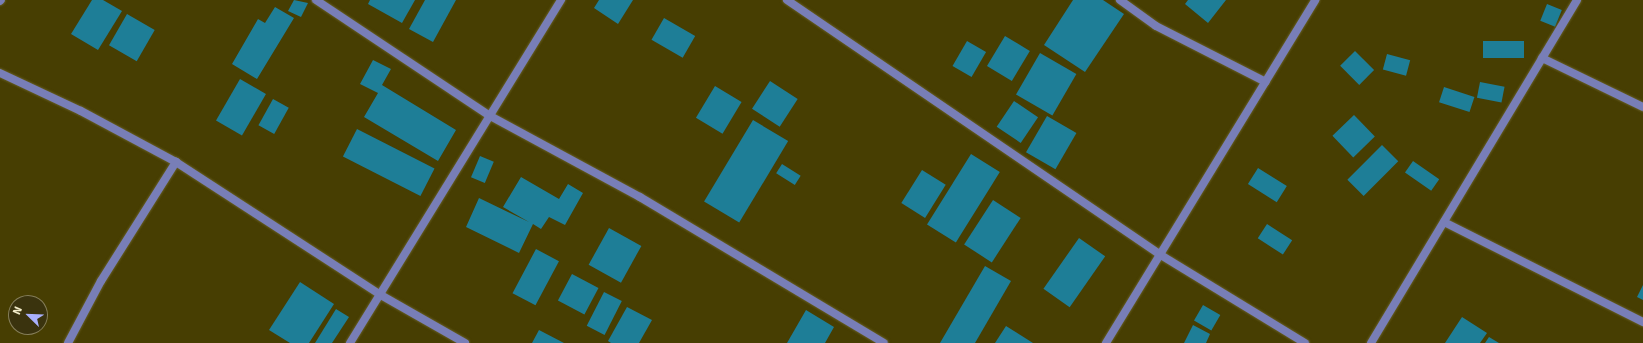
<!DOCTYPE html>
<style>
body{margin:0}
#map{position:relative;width:1643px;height:343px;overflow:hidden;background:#473e02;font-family:Signika,sans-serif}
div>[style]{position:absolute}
.building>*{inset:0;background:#1e7e97;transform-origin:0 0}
.roads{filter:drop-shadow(0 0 1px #665e26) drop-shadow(0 0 1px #665e26)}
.street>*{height:8px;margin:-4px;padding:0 4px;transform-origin:4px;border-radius:4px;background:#787eb7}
span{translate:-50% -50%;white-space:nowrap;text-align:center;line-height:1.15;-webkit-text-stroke:4px #3a330e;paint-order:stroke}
.north{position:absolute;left:8px;top:295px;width:40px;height:40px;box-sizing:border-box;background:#3a330e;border:1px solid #847d59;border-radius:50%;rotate:293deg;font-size:11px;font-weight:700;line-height:16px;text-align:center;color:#f3edca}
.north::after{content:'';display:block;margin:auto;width:14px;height:18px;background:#a9b0fc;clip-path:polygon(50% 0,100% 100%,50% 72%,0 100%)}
</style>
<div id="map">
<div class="building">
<i style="clip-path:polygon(92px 0,103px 0,122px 11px,98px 50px,71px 34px)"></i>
<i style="clip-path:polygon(294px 0,308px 3px,301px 17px,288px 11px)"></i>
<i style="clip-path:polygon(370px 0,415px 0,402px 23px,368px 4px)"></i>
<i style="clip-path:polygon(425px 0,456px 0,433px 42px,409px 29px)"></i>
<i style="clip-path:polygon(599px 0,633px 0,618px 24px,594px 8px)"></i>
<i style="clip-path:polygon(1073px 0,1103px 0,1124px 14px,1085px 72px,1044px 45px)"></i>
<i style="clip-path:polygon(1188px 0,1226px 0,1208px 23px,1185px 4px)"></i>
<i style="left:1547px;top:4px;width:16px;height:18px;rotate:22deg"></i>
<i style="clip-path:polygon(275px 7px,294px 18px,257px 79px,232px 64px,258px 19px,265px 23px)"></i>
<i style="left:127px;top:14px;width:32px;height:36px;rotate:30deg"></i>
<i style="left:664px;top:18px;width:36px;height:25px;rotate:30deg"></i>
<i style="left:1005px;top:36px;width:29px;height:35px;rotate:31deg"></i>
<i style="left:967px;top:41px;width:22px;height:29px;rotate:30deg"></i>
<i style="left:1483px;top:41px;width:41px;height:17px"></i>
<i style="left:1355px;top:51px;width:27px;height:21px;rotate:45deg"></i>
<i style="left:1040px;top:53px;width:42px;height:48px;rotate:30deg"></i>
<i style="left:1387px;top:54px;width:24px;height:16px;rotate:15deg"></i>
<i style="clip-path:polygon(373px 60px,391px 69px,382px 85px,456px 130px,438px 161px,364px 117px,378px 93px,360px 84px)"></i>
<i style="left:240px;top:79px;width:30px;height:48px;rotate:30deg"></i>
<i style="left:770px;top:81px;width:33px;height:33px;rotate:33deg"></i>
<i style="left:1480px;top:82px;width:25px;height:16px;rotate:11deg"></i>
<i style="left:715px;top:86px;width:31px;height:37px;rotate:31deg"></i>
<i style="left:1444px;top:87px;width:32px;height:16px;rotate:18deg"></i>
<i style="left:273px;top:99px;width:18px;height:30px;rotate:29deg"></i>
<i style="left:1014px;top:101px;width:29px;height:31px;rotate:34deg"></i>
<i style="left:1354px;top:115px;width:30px;height:30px;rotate:46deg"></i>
<i style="left:1047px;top:116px;width:34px;height:42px;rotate:30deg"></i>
<i style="left:753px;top:120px;width:41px;height:95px;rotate:31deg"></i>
<i style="left:357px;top:129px;width:87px;height:31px;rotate:27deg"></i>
<i style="left:1382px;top:145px;width:23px;height:49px;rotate:45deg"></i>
<i style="left:971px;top:154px;width:34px;height:83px;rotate:32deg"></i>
<i style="left:480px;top:156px;width:15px;height:23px;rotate:23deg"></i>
<i style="left:1413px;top:161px;width:32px;height:14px;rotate:35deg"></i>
<i style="left:782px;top:164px;width:22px;height:11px;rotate:32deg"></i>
<i style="left:1258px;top:168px;width:34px;height:19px;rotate:32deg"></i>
<i style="left:922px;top:170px;width:28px;height:39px;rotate:32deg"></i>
<i style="clip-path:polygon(521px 177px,559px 199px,568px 184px,583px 193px,565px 225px,549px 217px,541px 229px,533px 224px,519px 253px,466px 227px,479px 198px,529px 222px,503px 207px)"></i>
<i style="left:993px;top:200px;width:33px;height:53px;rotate:33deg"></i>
<i style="left:1267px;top:224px;width:30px;height:17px;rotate:33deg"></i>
<i style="left:609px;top:228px;width:37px;height:42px;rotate:29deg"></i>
<i style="left:1079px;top:238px;width:32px;height:62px;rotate:35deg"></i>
<i style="left:536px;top:249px;width:26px;height:50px;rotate:28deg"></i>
<i style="clip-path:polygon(985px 266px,1011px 281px,975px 343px,940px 343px)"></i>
<i style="left:572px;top:274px;width:30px;height:30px;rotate:28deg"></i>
<i style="clip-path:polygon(300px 282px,334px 304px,309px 343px,290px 343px,269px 330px)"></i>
<i style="clip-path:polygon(1643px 285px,1643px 300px,1637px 297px)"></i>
<i style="left:604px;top:292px;width:20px;height:38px;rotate:27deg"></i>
<i style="left:1203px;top:305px;width:20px;height:18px;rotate:30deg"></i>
<i style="clip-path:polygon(627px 307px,652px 320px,639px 343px,611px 343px,608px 341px)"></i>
<i style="clip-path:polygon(336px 309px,349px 317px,332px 343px,315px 343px)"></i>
<i style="clip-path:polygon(806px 310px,834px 327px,825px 343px,787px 343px)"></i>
<i style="clip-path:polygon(1462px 317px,1487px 333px,1480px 343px,1445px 343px)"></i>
<i style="clip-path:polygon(1193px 325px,1210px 334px,1206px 343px,1184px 343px)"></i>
<i style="clip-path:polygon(1006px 326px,1033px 343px,995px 343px)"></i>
<i style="clip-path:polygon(539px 330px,564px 343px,532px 343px)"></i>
<i style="clip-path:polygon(1489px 337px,1499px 343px,1485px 343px)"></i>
</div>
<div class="roads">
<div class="street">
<i style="left:316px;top:0;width:209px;rotate:33.7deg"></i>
<i style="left:490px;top:116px;width:170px;rotate:28.4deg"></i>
<i style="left:640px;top:197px;width:284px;rotate:30.9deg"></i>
<i style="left:787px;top:0;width:450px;rotate:34.3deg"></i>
<i style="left:1159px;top:254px;width:171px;rotate:31.4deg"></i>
<i style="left:1120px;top:0;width:44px;rotate:35.8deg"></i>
<i style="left:1156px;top:26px;width:123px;rotate:27deg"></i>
<i style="left:0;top:1px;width:1px;rotate:-45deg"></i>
<i style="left:1542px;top:58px;width:112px;rotate:25.9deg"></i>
<i style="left:0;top:73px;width:89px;rotate:25.1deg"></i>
<i style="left:81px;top:111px;width:108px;rotate:28.2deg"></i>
<i style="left:176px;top:162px;width:242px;rotate:33deg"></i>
<i style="left:379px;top:294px;width:99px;rotate:29.7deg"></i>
<i style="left:1444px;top:222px;width:223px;rotate:26.7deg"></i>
<i style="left:68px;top:343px;width:70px;rotate:-62deg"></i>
<i style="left:101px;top:281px;width:141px;rotate:-57.8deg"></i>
<i style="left:350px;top:343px;width:403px;rotate:-58.4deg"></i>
<i style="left:1106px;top:343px;width:402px;rotate:-58.6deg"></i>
<i style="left:1371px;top:343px;width:400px;rotate:-59deg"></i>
</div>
</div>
<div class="north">N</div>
</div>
